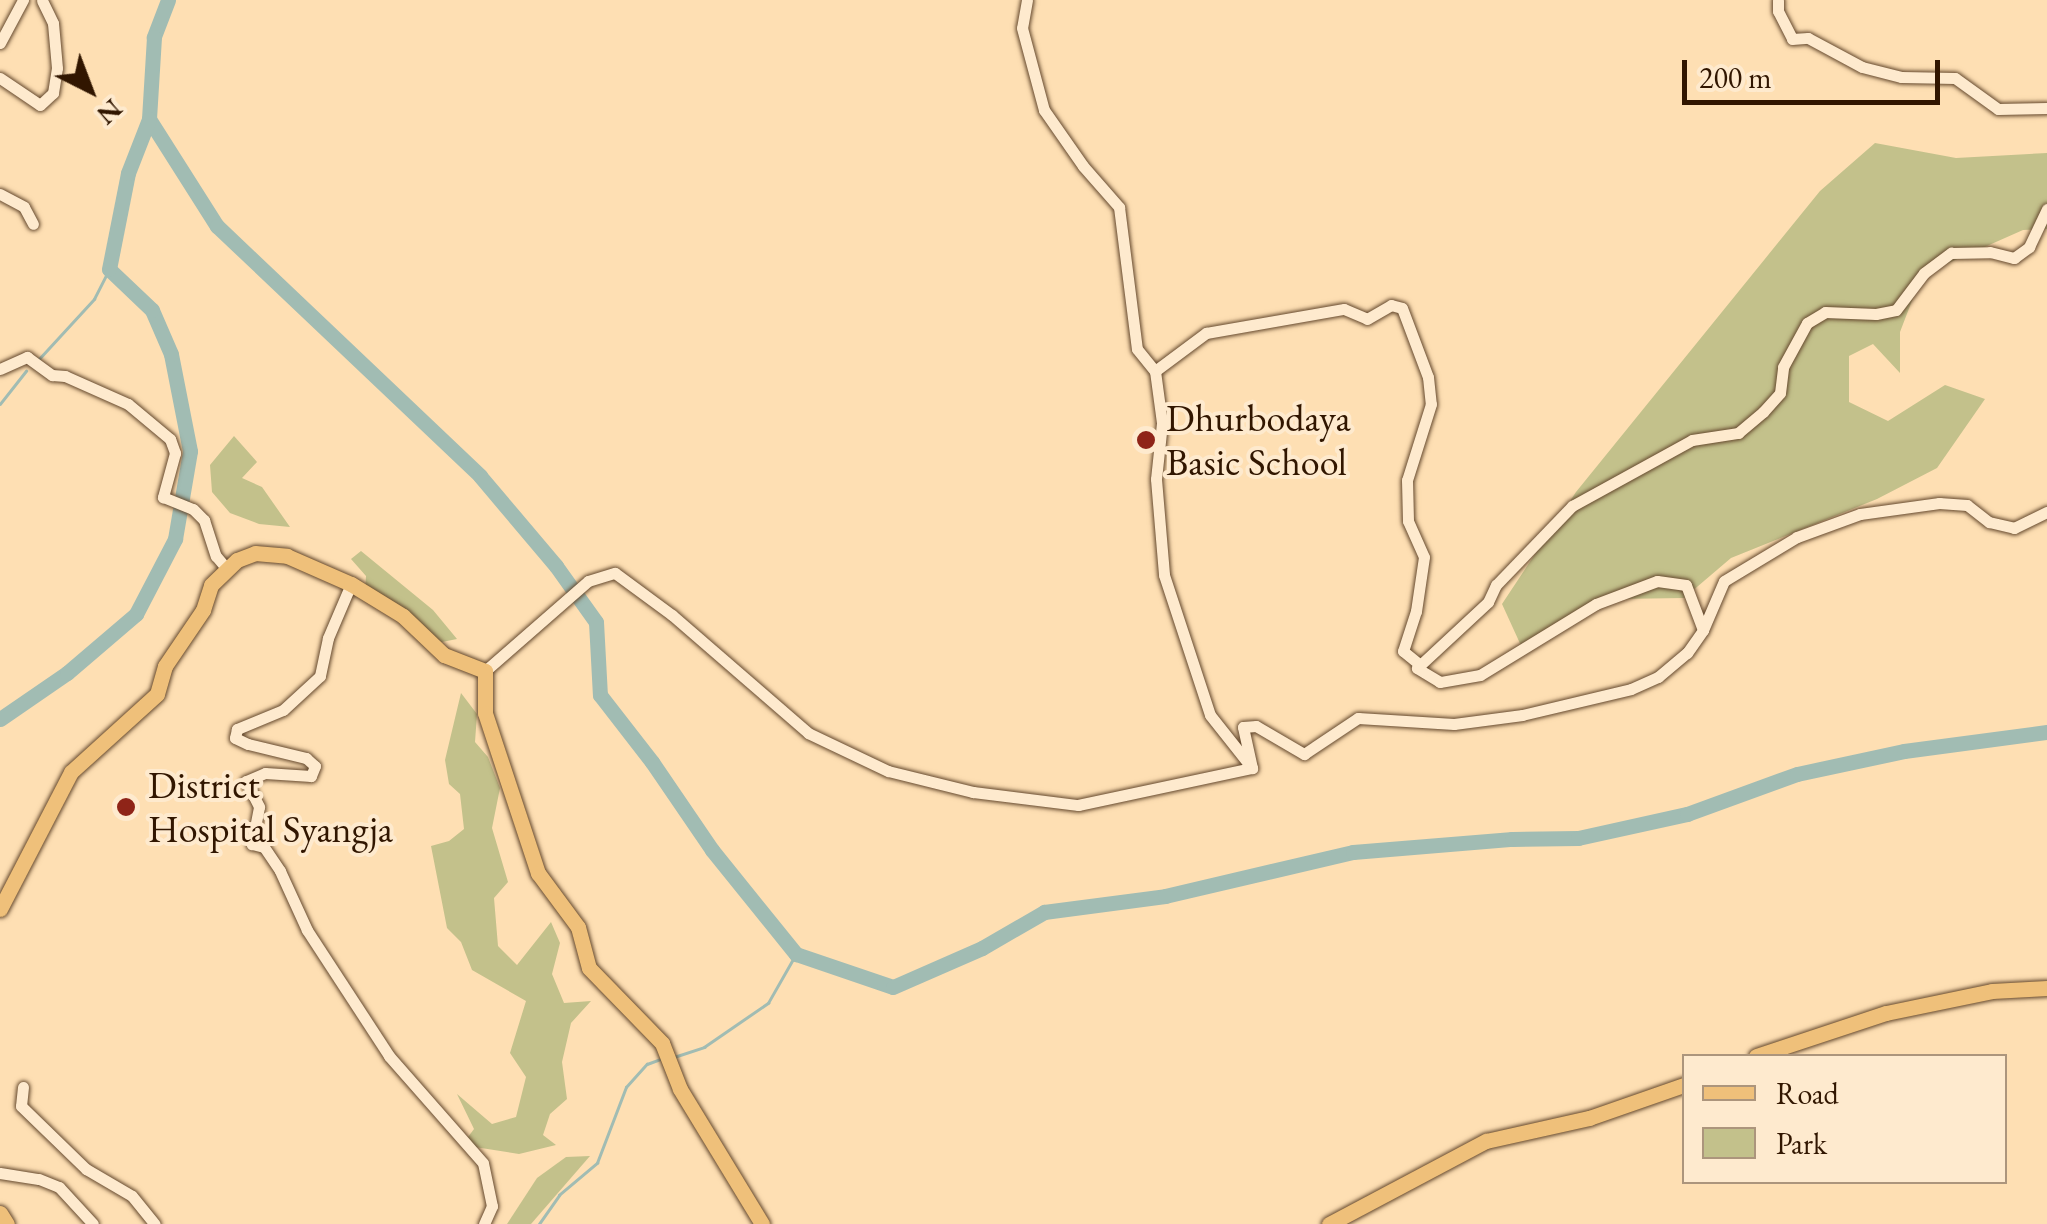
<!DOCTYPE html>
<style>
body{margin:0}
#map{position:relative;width:2047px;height:1224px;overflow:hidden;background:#fedfb3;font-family:"EB Garamond",serif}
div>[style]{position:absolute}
.green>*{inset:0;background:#c3c18b}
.stream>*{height:2.5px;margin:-1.25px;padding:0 1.25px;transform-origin:1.25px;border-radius:1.25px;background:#a1bcb3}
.river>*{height:15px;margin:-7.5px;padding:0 7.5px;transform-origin:7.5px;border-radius:7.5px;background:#a1bcb3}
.roads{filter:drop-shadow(0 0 2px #64482d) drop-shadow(0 0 2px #64482d)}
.minor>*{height:11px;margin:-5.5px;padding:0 5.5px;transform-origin:5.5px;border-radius:5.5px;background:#feeace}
.major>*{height:15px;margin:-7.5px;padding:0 7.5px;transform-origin:7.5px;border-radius:7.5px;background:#efc07a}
.dots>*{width:28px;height:28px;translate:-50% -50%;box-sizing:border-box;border:5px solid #feeace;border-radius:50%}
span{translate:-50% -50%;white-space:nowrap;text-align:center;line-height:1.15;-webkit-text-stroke:8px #feeace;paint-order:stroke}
.poi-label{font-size:38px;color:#311600}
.left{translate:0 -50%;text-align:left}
.legend{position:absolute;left:1682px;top:1054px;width:325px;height:130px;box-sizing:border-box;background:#feeace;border:2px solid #ac957c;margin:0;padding:12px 18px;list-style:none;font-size:30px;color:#311600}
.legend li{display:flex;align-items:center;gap:20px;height:50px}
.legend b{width:50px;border:2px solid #ac957c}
.north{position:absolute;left:40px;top:40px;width:100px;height:100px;-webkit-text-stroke:8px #feeace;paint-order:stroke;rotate:138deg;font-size:28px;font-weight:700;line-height:40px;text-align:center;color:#311600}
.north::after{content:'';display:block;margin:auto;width:35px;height:45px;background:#311600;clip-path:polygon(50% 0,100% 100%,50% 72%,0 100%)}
.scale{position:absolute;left:1682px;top:60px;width:258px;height:45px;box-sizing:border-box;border:5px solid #311600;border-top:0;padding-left:12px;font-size:30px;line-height:35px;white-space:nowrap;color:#311600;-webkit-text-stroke:8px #feeace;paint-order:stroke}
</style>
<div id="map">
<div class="green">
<i style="clip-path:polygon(1875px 143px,1956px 158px,2047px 153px,2047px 229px,2023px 230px,1944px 265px,1918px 285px,1900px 332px,1900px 373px,1873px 344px,1849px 356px,1849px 402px,1888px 421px,1945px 385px,1985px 399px,1937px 468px,1877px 499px,1731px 558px,1684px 598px,1617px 599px,1523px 650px,1502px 604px,1576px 492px,1820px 191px)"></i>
<i style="clip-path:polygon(234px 436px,257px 462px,242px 478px,262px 487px,290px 527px,259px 524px,230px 513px,212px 492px,210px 465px)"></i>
<i style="clip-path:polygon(361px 551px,433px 610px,457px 639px,437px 643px,365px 591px,366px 576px,351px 559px)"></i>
<i style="clip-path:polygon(461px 693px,477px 714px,475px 742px,488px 757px,500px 788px,492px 828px,508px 882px,494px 898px,498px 946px,517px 965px,551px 922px,560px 943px,552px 974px,564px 1003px,591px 1001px,571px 1023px,562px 1062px,567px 1099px,550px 1114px,543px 1135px,556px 1145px,519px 1154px,462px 1145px,474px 1129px,457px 1094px,492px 1124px,516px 1117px,526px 1077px,510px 1053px,526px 1001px,472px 970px,461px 942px,447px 928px,431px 846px,449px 841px,464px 829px,460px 794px,449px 784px,445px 760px)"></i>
<i style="clip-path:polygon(590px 1156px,531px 1224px,507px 1224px,537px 1178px,566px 1157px)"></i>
</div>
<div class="stream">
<i style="left:38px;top:360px;width:83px;rotate:-47.4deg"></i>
<i style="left:94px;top:299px;width:34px;rotate:-63deg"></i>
<i style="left:0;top:404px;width:42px;rotate:-51.8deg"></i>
<i style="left:674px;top:1057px;width:32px;rotate:-18deg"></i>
<i style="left:704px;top:1047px;width:78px;rotate:-34.5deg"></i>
<i style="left:768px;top:1003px;width:56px;rotate:-60.3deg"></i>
<i style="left:539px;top:1224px;width:35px;rotate:-55deg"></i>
<i style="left:559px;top:1195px;width:50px;rotate:-40.1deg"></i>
<i style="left:597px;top:1163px;width:81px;rotate:-69.1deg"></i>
<i style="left:626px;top:1087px;width:31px;rotate:-48deg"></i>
<i style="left:647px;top:1064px;width:15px;rotate:-20deg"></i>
</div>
<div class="river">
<i style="left:168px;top:0;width:40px;rotate:111deg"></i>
<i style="left:154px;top:37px;width:82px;rotate:93.5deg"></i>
<i style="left:149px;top:119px;width:127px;rotate:57.6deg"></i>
<i style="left:217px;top:226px;width:363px;rotate:43.5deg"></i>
<i style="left:480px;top:476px;width:118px;rotate:49.8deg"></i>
<i style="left:556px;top:566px;width:69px;rotate:54.5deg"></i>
<i style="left:596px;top:622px;width:73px;rotate:86.9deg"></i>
<i style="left:600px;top:695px;width:85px;rotate:52.2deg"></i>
<i style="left:652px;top:762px;width:107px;rotate:55.7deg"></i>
<i style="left:712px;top:850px;width:134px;rotate:51.1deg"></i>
<i style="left:796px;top:954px;width:102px;rotate:18.8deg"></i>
<i style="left:893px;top:987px;width:97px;rotate:-23.7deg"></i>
<i style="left:982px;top:948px;width:72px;rotate:-30.1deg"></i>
<i style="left:1044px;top:912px;width:122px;rotate:-7.5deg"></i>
<i style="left:1165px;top:896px;width:193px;rotate:-13.2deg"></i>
<i style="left:1353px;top:852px;width:160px;rotate:-4.7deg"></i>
<i style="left:1512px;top:839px;width:66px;rotate:-0.9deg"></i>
<i style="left:1578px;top:838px;width:112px;rotate:-12.4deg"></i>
<i style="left:1687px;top:814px;width:117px;rotate:-20deg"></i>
<i style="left:1797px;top:774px;width:109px;rotate:-12.1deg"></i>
<i style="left:1904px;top:751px;width:144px;rotate:-7.6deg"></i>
<i style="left:0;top:719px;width:81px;rotate:-34.5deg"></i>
<i style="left:67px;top:673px;width:91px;rotate:-40.5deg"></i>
<i style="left:136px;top:614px;width:85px;rotate:-62.5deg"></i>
<i style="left:175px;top:539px;width:89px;rotate:-80.3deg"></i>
<i style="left:190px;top:451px;width:99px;rotate:-101.1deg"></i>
<i style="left:171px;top:354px;width:48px;rotate:-113.4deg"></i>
<i style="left:152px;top:310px;width:59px;rotate:-136.4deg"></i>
<i style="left:109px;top:269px;width:98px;rotate:-78.8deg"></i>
<i style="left:128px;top:173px;width:58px;rotate:-68.7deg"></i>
</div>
<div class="roads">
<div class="minor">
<i style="left:1027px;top:0;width:28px;rotate:100deg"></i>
<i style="left:1022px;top:28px;width:85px;rotate:75deg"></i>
<i style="left:1044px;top:110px;width:68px;rotate:55.1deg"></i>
<i style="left:1083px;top:166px;width:55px;rotate:48.7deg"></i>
<i style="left:1119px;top:207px;width:143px;rotate:82.8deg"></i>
<i style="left:1137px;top:349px;width:28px;rotate:51deg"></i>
<i style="left:1155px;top:371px;width:52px;rotate:82.3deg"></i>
<i style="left:1162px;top:423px;width:56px;rotate:96.1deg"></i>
<i style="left:1156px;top:479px;width:96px;rotate:85.2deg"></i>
<i style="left:1164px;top:575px;width:147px;rotate:71.8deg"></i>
<i style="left:1210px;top:715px;width:68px;rotate:51.6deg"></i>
<i style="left:1778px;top:0;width:11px;rotate:90deg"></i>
<i style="left:1778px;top:11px;width:31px;rotate:63deg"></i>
<i style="left:1792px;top:39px;width:16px;rotate:-4deg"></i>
<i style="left:1808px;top:38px;width:61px;rotate:28.2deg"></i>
<i style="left:1862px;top:67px;width:40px;rotate:14.4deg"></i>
<i style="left:1901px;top:77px;width:54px;rotate:1.1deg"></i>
<i style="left:1955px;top:78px;width:53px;rotate:35.8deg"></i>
<i style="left:1998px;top:109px;width:49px;rotate:-1.2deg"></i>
<i style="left:0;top:43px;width:49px;rotate:-61.9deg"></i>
<i style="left:0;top:78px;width:48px;rotate:34deg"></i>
<i style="left:40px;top:105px;width:18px;rotate:-43deg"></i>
<i style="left:53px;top:93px;width:25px;rotate:-81deg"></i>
<i style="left:57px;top:68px;width:45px;rotate:-95.1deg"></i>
<i style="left:53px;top:23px;width:25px;rotate:-116deg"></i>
<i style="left:0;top:194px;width:27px;rotate:28deg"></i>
<i style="left:24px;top:207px;width:19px;rotate:62deg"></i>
<i style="left:0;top:369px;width:30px;rotate:-24deg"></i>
<i style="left:27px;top:357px;width:31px;rotate:36deg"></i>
<i style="left:52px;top:375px;width:13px;rotate:4deg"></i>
<i style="left:65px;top:376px;width:69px;rotate:24deg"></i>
<i style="left:128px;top:404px;width:55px;rotate:39.8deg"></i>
<i style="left:170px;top:439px;width:15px;rotate:70deg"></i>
<i style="left:175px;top:453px;width:46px;rotate:105.3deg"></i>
<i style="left:163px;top:497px;width:32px;rotate:22deg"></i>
<i style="left:193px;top:509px;width:16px;rotate:45deg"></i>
<i style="left:204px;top:520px;width:38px;rotate:72deg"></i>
<i style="left:216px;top:556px;width:17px;rotate:50deg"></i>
<i style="left:1155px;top:371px;width:64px;rotate:-36.7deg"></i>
<i style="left:1206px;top:333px;width:140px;rotate:-9.9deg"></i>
<i style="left:1344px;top:309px;width:25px;rotate:23deg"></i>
<i style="left:1367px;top:319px;width:28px;rotate:-30deg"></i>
<i style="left:1391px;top:305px;width:11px;rotate:15deg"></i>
<i style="left:1402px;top:308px;width:74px;rotate:69.4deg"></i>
<i style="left:1428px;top:377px;width:27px;rotate:84deg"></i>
<i style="left:1431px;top:404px;width:80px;rotate:107.5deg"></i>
<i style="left:1407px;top:480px;width:41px;rotate:88.6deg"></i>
<i style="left:1408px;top:521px;width:39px;rotate:66deg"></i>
<i style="left:1424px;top:557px;width:55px;rotate:98.4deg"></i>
<i style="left:1416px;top:611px;width:42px;rotate:108deg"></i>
<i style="left:1403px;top:651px;width:21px;rotate:39deg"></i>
<i style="left:351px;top:584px;width:59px;rotate:113.1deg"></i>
<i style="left:328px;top:638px;width:39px;rotate:102deg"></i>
<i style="left:320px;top:676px;width:50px;rotate:137.4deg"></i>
<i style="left:283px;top:710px;width:50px;rotate:157.6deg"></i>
<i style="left:237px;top:729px;width:9px;rotate:103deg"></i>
<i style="left:235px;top:738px;width:14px;rotate:25deg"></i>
<i style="left:248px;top:744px;width:60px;rotate:13.6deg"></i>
<i style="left:306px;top:758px;width:12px;rotate:42deg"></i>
<i style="left:315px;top:766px;width:11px;rotate:112deg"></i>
<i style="left:311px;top:776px;width:46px;rotate:-176.3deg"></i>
<i style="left:265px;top:773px;width:21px;rotate:157deg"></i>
<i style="left:246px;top:781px;width:29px;rotate:63deg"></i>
<i style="left:259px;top:807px;width:38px;rotate:101deg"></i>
<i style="left:252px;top:844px;width:12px;rotate:14deg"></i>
<i style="left:264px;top:847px;width:29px;rotate:56deg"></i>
<i style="left:280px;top:871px;width:65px;rotate:65.4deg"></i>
<i style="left:307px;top:930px;width:150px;rotate:56.9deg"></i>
<i style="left:389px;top:1056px;width:142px;rotate:48.7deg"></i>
<i style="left:483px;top:1163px;width:44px;rotate:78.2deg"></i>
<i style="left:492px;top:1206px;width:20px;rotate:114deg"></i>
<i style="left:1703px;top:630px;width:48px;rotate:-110.7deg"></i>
<i style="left:1686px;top:585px;width:29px;rotate:-172deg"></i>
<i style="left:1657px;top:581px;width:65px;rotate:159.3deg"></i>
<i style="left:1596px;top:604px;width:136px;rotate:148.5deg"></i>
<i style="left:1480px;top:675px;width:41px;rotate:170.1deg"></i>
<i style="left:1440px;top:682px;width:27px;rotate:-149deg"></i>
<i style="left:1417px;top:668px;width:97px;rotate:-42.9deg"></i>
<i style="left:1488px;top:602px;width:19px;rotate:-65deg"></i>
<i style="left:1496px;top:585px;width:110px;rotate:-46.1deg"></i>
<i style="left:1572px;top:506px;width:137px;rotate:-28.8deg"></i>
<i style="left:1692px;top:440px;width:47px;rotate:-8.7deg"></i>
<i style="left:1738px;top:433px;width:33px;rotate:-40deg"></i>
<i style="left:1763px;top:412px;width:25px;rotate:-48deg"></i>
<i style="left:1780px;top:393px;width:26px;rotate:-83deg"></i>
<i style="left:1783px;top:367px;width:50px;rotate:-61.4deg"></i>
<i style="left:1807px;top:323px;width:21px;rotate:-31deg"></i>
<i style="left:1825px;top:312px;width:51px;rotate:2.2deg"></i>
<i style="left:1876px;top:314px;width:20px;rotate:-11deg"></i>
<i style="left:1896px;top:310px;width:46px;rotate:-52.9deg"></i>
<i style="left:1924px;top:273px;width:34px;rotate:-37deg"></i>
<i style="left:1951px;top:253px;width:39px;rotate:-1deg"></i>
<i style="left:1990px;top:252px;width:25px;rotate:14deg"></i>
<i style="left:2014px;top:258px;width:19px;rotate:-36deg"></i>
<i style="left:2029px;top:247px;width:42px;rotate:-64.7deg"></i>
<i style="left:485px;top:671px;width:137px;rotate:-41.1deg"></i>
<i style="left:588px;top:581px;width:28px;rotate:-17deg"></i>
<i style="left:615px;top:573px;width:71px;rotate:36.4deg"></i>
<i style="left:672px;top:615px;width:180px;rotate:40.9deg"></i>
<i style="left:808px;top:733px;width:89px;rotate:25.4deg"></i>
<i style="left:888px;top:771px;width:88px;rotate:13.9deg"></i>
<i style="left:973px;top:792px;width:106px;rotate:7.1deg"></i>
<i style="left:1078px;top:805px;width:178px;rotate:-12deg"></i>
<i style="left:1252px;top:768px;width:42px;rotate:-102.4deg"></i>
<i style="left:1243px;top:727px;width:13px;rotate:-4deg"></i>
<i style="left:1256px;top:726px;width:56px;rotate:30.3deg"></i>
<i style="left:1304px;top:754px;width:65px;rotate:-33.7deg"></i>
<i style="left:1358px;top:718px;width:96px;rotate:3.6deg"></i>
<i style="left:1454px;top:724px;width:69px;rotate:-7.5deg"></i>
<i style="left:1522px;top:715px;width:112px;rotate:-13.4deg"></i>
<i style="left:1631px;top:689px;width:30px;rotate:-24deg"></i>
<i style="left:1658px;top:677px;width:38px;rotate:-40deg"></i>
<i style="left:1687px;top:653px;width:28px;rotate:-55deg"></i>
<i style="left:1703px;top:630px;width:53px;rotate:-66.8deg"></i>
<i style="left:1724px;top:581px;width:85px;rotate:-31.1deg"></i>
<i style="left:1797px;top:537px;width:67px;rotate:-20.1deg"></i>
<i style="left:1860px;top:514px;width:80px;rotate:-7.9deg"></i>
<i style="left:1939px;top:503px;width:28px;rotate:4deg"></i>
<i style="left:1967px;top:505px;width:28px;rotate:38deg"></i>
<i style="left:1989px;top:522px;width:26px;rotate:13deg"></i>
<i style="left:2014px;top:528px;width:37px;rotate:-26deg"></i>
<i style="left:23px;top:1087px;width:19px;rotate:96deg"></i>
<i style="left:21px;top:1106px;width:91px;rotate:44.1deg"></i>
<i style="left:86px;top:1169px;width:53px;rotate:30.4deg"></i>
<i style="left:132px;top:1196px;width:36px;rotate:51deg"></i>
<i style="left:0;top:1173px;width:39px;rotate:9deg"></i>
<i style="left:39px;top:1179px;width:22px;rotate:22deg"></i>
<i style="left:59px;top:1187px;width:50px;rotate:47.4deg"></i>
</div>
<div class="major">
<i style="left:0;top:909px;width:154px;rotate:-62.6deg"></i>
<i style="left:71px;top:772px;width:116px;rotate:-42.2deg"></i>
<i style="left:157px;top:694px;width:29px;rotate:-74deg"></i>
<i style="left:165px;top:666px;width:68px;rotate:-55.8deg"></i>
<i style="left:203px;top:610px;width:26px;rotate:-72deg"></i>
<i style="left:211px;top:585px;width:36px;rotate:-44deg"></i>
<i style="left:237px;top:560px;width:19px;rotate:-21deg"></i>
<i style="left:255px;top:553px;width:32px;rotate:5deg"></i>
<i style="left:287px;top:556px;width:70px;rotate:23.6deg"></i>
<i style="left:351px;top:584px;width:61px;rotate:31.6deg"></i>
<i style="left:403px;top:616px;width:57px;rotate:43.6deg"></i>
<i style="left:444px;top:655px;width:44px;rotate:21.3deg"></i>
<i style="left:485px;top:671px;width:42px;rotate:90deg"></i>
<i style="left:485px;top:713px;width:169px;rotate:71.7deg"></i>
<i style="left:538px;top:873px;width:67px;rotate:53.5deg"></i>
<i style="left:578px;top:927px;width:42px;rotate:75deg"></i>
<i style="left:589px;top:968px;width:105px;rotate:45.8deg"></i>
<i style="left:662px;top:1043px;width:49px;rotate:68.6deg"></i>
<i style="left:680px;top:1089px;width:158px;rotate:58.7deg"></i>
<i style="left:1756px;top:1056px;width:137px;rotate:-18.3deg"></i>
<i style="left:1886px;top:1013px;width:108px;rotate:-11.7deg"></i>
<i style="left:1992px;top:991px;width:55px;rotate:-3.1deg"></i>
<i style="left:0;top:1213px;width:13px;rotate:58deg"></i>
<i style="left:1329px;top:1224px;width:178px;rotate:-27.9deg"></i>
<i style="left:1486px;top:1141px;width:106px;rotate:-12.6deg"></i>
<i style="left:1589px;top:1118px;width:101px;rotate:-19.2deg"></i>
</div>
</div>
<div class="dots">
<i style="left:1146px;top:440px;background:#8f2418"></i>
<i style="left:126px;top:807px;background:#8f2418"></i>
</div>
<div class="poi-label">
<span class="left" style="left:1166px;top:440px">Dhurbodaya<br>Basic School</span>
<span class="left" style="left:148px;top:807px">District<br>Hospital Syangja</span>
</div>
<ul class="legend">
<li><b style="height:12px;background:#efc07a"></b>Road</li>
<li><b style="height:28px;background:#c3c18b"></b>Park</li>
</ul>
<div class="north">N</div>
<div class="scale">200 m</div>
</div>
